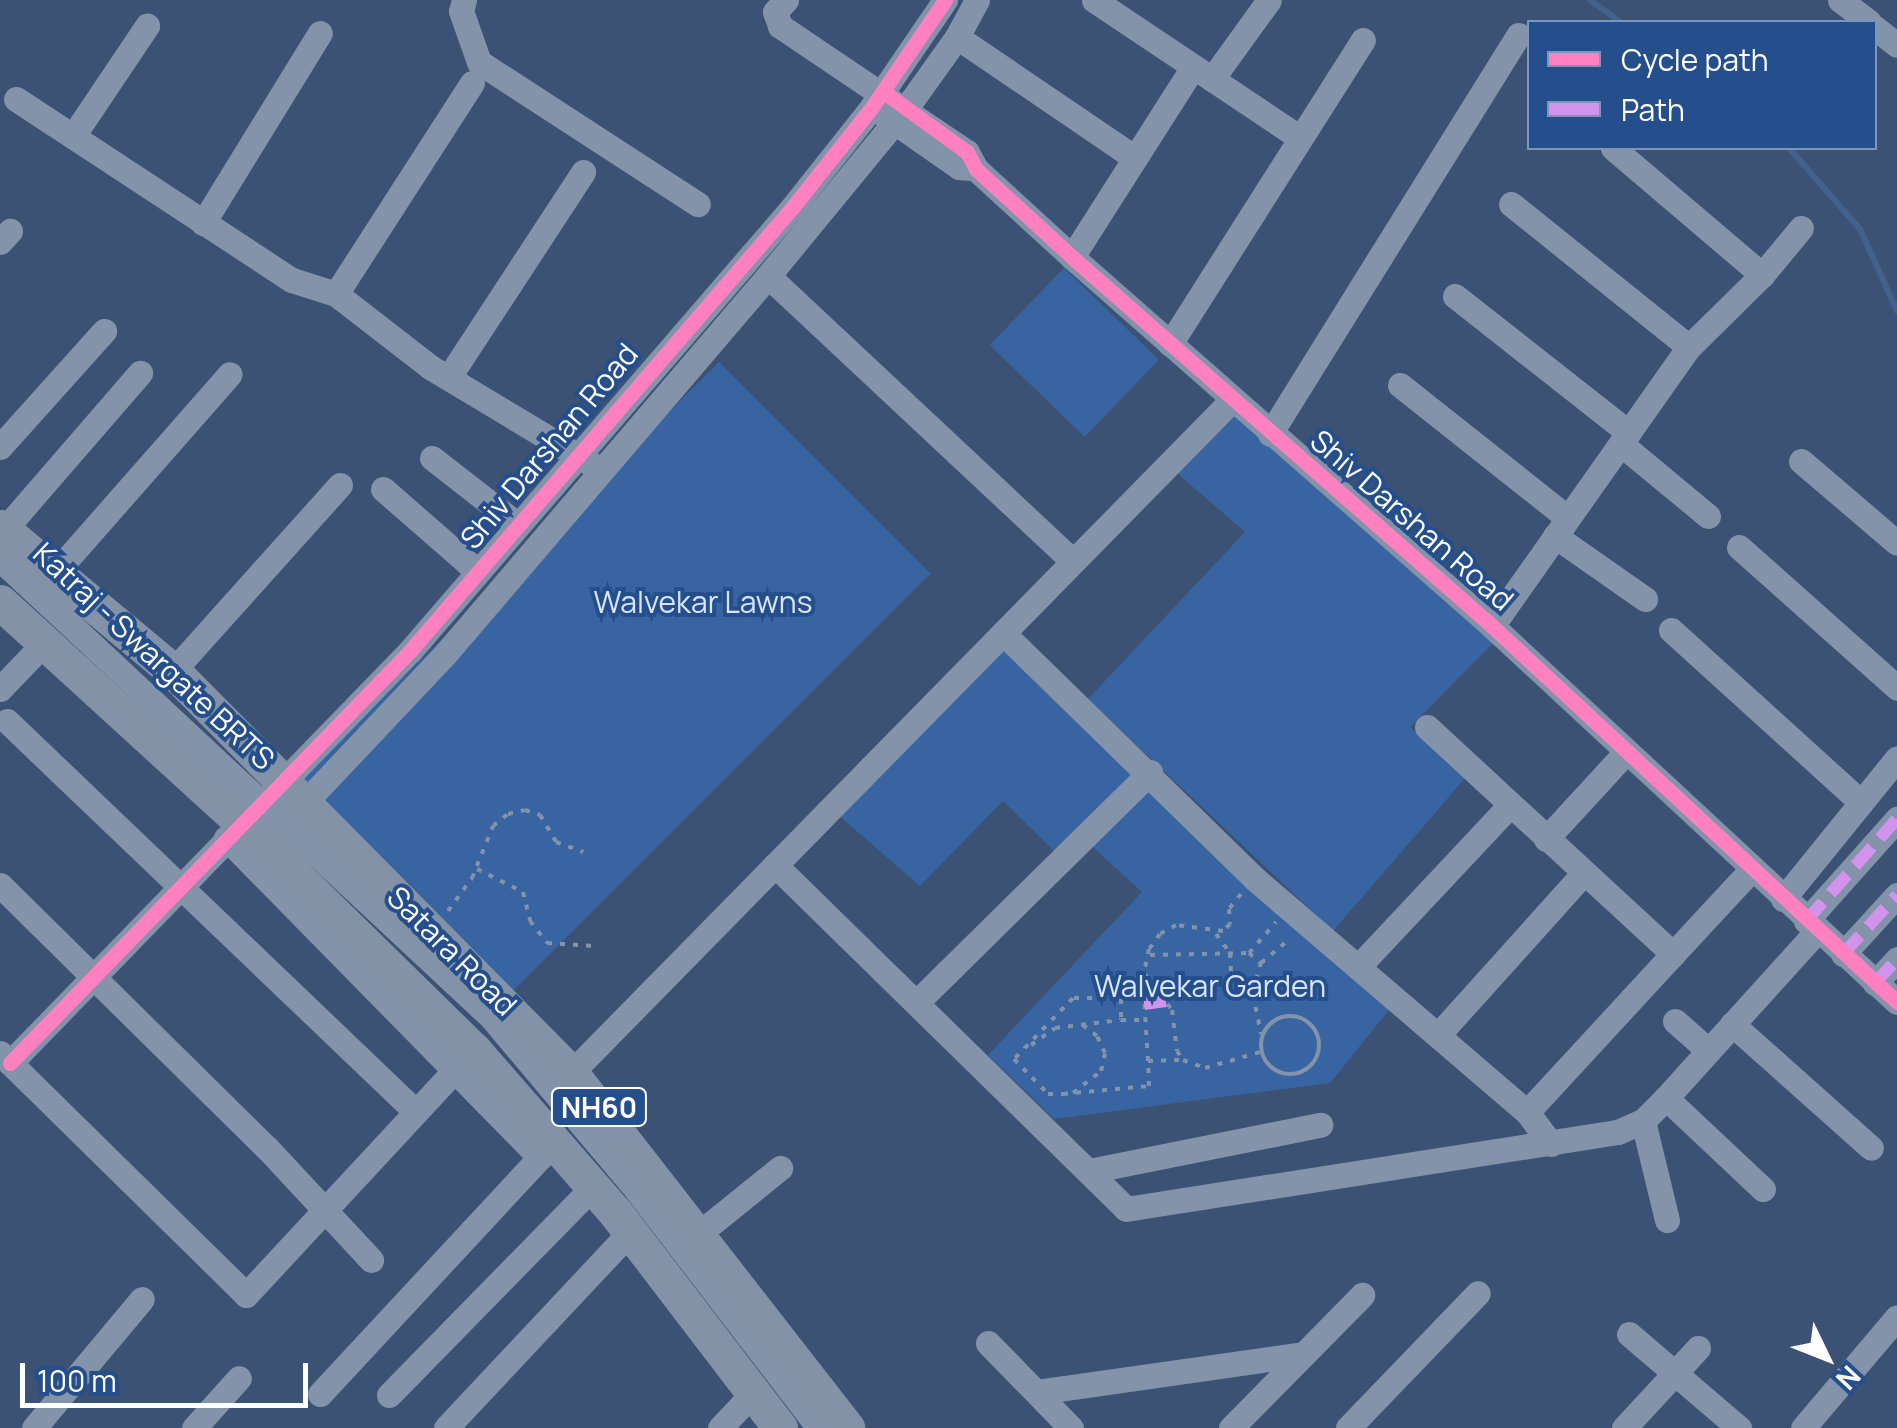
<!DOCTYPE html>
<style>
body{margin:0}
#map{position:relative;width:1897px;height:1428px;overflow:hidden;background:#3c5274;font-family:Manrope,sans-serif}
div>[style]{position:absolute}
.green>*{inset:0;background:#3964a2;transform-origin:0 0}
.stream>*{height:6px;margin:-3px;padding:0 3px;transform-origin:3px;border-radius:3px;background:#43618d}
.path>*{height:4px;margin-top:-2px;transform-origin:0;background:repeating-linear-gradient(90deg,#8393a9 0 5px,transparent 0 13px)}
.path>.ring{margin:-2px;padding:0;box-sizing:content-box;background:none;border:4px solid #8393a9;border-radius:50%}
.minor>*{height:25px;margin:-12.5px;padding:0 12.5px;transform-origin:12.5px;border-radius:12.5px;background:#8393a9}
.highway>*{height:35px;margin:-17.5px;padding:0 17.5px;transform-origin:17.5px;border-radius:17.5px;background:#8392a7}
.quiet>*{height:12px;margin-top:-6px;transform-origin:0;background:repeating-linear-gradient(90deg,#d193ec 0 25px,transparent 0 37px)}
.cycleway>*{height:15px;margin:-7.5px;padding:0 7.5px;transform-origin:7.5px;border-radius:7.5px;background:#ff80c0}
span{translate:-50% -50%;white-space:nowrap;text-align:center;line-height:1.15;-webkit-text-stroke:8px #244e8c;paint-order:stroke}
.shield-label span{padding:2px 8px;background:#244e8c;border:2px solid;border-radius:8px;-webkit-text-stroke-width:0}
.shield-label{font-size:28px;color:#fff;font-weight:700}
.street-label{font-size:30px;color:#fff}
.park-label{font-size:30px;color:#d7e5f8}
.legend{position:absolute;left:1527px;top:20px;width:350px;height:130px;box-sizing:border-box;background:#244e8c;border:2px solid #7c95ba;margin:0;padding:12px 18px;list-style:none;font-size:30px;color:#fff}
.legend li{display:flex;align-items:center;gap:20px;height:50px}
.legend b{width:50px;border:2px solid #7c95ba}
.north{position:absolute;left:1777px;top:1308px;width:100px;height:100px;-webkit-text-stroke:8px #244e8c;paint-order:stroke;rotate:133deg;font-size:28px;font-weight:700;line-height:40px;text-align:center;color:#fff}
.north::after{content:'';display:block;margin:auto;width:35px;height:45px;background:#fff;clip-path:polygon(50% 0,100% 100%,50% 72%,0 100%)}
.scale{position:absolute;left:20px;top:1363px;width:288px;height:45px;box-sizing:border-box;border:5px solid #fff;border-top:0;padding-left:12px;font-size:30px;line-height:35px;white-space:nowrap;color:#fff;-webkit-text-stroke:8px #244e8c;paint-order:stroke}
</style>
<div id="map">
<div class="green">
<i style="left:1064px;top:268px;width:132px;height:107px;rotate:44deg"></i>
<i style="left:719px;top:362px;width:299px;height:604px;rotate:45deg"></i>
<i style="clip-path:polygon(1242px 409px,1502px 634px,1410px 727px,1466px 777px,1333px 931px,1088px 699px,1245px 532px,1177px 473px)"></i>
<i style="clip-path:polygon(1003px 633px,1144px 767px,1062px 859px,1003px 801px,920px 886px,836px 813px)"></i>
<i style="clip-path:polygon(1150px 772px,1397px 1000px,1330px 1083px,1054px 1119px,988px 1055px,1142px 892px,1083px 838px)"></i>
</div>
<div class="stream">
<i style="left:1590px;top:0;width:37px;rotate:36deg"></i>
<i style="left:1789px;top:148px;width:108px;rotate:48.8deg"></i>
<i style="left:1860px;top:229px;width:90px;rotate:65.7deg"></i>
</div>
<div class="path">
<i style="left:477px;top:869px;width:51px;rotate:26.6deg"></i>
<i style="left:523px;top:892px;width:30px;rotate:76deg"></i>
<i style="left:530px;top:921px;width:28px;rotate:52deg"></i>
<i style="left:547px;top:943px;width:47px;rotate:3.7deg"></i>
<i style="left:1241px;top:894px;width:19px;rotate:129deg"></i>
<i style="left:1229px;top:909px;width:15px;rotate:86deg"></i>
<i style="left:1230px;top:924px;width:10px;rotate:135deg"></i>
<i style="left:1223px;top:931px;width:47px;rotate:-172.7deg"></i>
<i style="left:1176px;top:925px;width:18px;rotate:151deg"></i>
<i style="left:1160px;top:934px;width:19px;rotate:126deg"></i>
<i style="left:1149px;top:949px;width:25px;rotate:102deg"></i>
<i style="left:1144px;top:973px;width:46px;rotate:52.9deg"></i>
<i style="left:1172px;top:1010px;width:41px;rotate:83deg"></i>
<i style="left:1177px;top:1051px;width:11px;rotate:56deg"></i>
<i style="left:1183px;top:1060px;width:23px;rotate:20deg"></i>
<i style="left:1205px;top:1068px;width:57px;rotate:-16.2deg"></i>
<i style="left:448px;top:911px;width:41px;rotate:-54deg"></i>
<i style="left:472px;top:878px;width:56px;rotate:-68deg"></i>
<i style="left:493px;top:826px;width:19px;rotate:-39deg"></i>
<i style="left:508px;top:814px;width:17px;rotate:-13deg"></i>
<i style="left:525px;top:810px;width:16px;rotate:18deg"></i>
<i style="left:540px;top:815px;width:31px;rotate:59deg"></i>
<i style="left:556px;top:842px;width:29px;rotate:20deg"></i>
<i style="left:1216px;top:934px;width:24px;rotate:54deg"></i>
<i style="left:1230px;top:953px;width:19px;rotate:87deg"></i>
<i style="left:1231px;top:972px;width:31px;rotate:45deg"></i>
<i style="left:1253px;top:994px;width:41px;rotate:78.7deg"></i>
<i style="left:1249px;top:953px;width:16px;rotate:40deg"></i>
<i style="left:1261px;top:963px;width:39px;rotate:-40deg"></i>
<i style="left:1150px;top:955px;width:99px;rotate:-1.2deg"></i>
<i style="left:1249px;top:953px;width:41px;rotate:-48.9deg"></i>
<i style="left:1253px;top:992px;width:30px;rotate:-75deg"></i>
<i style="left:1121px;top:999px;width:21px;rotate:90deg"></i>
<i style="left:1121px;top:1020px;width:24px"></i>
<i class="ring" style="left:1261px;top:1016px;width:54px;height:54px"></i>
<i style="left:1031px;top:1045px;width:29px;rotate:-35deg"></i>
<i style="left:1055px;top:1028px;width:66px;rotate:-6.9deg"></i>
<i style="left:1148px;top:1061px;width:63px;rotate:-93.6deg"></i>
<i style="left:1144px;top:998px;width:71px;rotate:180deg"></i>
<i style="left:1073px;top:998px;width:85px;rotate:134deg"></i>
<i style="left:1014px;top:1059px;width:49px;rotate:45.8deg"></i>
<i style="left:1048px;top:1094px;width:15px"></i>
<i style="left:1063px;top:1094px;width:86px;rotate:-5.3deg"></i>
<i style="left:1149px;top:1086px;width:25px;rotate:-92deg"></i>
<i style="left:1148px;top:1061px;width:35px;rotate:-2deg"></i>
<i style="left:1073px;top:1093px;width:36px;rotate:-38deg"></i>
<i style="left:1101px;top:1071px;width:18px;rotate:-77deg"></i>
<i style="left:1105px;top:1053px;width:19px;rotate:-115deg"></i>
<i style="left:1097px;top:1036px;width:23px;rotate:-142deg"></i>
</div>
<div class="minor">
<i style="left:464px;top:0;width:11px;rotate:105deg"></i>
<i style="left:461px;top:11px;width:54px;rotate:70.6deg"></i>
<i style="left:479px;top:62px;width:261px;rotate:33deg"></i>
<i style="left:786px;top:0;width:16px;rotate:133deg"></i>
<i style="left:775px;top:12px;width:15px;rotate:70deg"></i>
<i style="left:780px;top:26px;width:225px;rotate:34deg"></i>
<i style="left:967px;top:152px;width:19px;rotate:62deg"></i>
<i style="left:976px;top:169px;width:130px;rotate:42.5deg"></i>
<i style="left:1072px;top:257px;width:559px;rotate:41.3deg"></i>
<i style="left:1492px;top:626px;width:553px;rotate:42.87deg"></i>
<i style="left:1094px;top:0;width:248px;rotate:33.8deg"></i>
<i style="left:1840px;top:0;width:36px;rotate:37deg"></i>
<i style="left:1874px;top:27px;width:29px;rotate:38deg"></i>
<i style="left:957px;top:37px;width:215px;rotate:34.2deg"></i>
<i style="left:1212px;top:79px;width:97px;rotate:-54.2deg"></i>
<i style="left:16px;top:99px;width:330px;rotate:33.3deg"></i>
<i style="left:292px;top:280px;width:46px;rotate:17.7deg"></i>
<i style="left:336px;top:294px;width:119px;rotate:37.8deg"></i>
<i style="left:430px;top:367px;width:187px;rotate:31deg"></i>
<i style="left:883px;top:114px;width:93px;rotate:34.9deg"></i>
<i style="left:959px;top:167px;width:12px;rotate:5deg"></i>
<i style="left:73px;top:136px;width:133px;rotate:-56.1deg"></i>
<i style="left:1613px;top:148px;width:196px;rotate:40.4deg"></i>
<i style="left:1511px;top:204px;width:228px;rotate:38.8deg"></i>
<i style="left:203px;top:223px;width:223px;rotate:-58.4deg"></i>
<i style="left:0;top:242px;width:15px;rotate:-48deg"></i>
<i style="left:1072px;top:257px;width:225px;rotate:-57.5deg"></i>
<i style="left:768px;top:276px;width:417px;rotate:43.1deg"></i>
<i style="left:336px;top:294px;width:251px;rotate:-57.2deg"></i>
<i style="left:1455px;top:296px;width:221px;rotate:38.2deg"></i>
<i style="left:1170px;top:344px;width:360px;rotate:-57.6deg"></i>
<i style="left:449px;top:377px;width:245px;rotate:-56.8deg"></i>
<i style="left:1400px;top:385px;width:214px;rotate:38.4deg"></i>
<i style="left:1270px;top:434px;width:470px;rotate:-58.1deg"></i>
<i style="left:1621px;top:444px;width:113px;rotate:39.6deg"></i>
<i style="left:0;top:447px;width:156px;rotate:-48.1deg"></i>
<i style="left:432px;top:458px;width:109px;rotate:37.9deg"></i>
<i style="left:1801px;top:461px;width:126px;rotate:40.5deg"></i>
<i style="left:383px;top:489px;width:126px;rotate:41.1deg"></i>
<i style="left:4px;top:530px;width:208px;rotate:-49.1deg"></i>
<i style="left:1555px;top:536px;width:110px;rotate:35deg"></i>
<i style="left:1739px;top:547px;width:212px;rotate:41.7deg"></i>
<i style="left:0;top:559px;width:671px;rotate:43.01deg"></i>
<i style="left:491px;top:1017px;width:217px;rotate:49.9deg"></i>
<i style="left:631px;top:1183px;width:309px;rotate:52.5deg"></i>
<i style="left:54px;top:574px;width:266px;rotate:-48.7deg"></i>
<i style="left:1492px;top:626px;width:342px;rotate:-54.8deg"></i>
<i style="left:1689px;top:347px;width:103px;rotate:-44.6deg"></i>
<i style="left:1762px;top:275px;width:61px;rotate:-50.3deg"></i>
<i style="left:1671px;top:630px;width:256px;rotate:42.2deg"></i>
<i style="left:1003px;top:633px;width:352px;rotate:44.3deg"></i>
<i style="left:1255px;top:879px;width:358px;rotate:40.6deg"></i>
<i style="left:1527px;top:1112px;width:40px;rotate:53deg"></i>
<i style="left:173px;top:671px;width:250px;rotate:-48.1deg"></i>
<i style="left:0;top:689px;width:65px;rotate:-46.2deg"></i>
<i style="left:7px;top:721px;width:564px;rotate:43.71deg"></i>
<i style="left:1427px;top:727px;width:335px;rotate:42.7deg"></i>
<i style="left:1673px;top:954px;width:215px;rotate:132.7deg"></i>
<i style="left:292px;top:816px;width:224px;rotate:-46.6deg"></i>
<i style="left:446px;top:653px;width:496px;rotate:-49.5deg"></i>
<i style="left:768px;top:276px;width:219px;rotate:-50.6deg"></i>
<i style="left:907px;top:107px;width:86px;rotate:-54.5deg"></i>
<i style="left:957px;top:37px;width:42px;rotate:-61.6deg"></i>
<i style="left:226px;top:838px;width:448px;rotate:45.5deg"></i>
<i style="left:1546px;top:839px;width:118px;rotate:-47.4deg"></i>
<i style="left:775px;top:865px;width:491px;rotate:44.4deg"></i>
<i style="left:1126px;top:1209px;width:498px;rotate:-8.9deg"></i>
<i style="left:1618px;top:1132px;width:27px;rotate:-24deg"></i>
<i style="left:1643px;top:1121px;width:33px;rotate:-45deg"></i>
<i style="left:1666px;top:1098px;width:225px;rotate:-47.9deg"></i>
<i style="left:0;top:885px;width:375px;rotate:44.6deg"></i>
<i style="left:267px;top:1148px;width:153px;rotate:47.1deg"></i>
<i style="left:1783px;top:899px;width:181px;rotate:-51deg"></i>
<i style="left:1806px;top:921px;width:137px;rotate:-48.3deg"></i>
<i style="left:1673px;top:954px;width:115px;rotate:-47.1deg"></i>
<i style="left:1843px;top:954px;width:80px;rotate:-47.5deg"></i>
<i style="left:1358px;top:967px;width:222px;rotate:-46.8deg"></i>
<i style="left:1875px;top:983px;width:33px;rotate:-47deg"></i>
<i style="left:918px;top:1001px;width:326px;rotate:-44.6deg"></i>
<i style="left:1675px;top:1021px;width:45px;rotate:41.4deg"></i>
<i style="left:1732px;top:1024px;width:186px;rotate:41.7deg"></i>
<i style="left:1438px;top:1035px;width:217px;rotate:-48deg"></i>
<i style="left:0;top:1053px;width:345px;rotate:44.5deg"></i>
<i style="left:246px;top:1295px;width:335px;rotate:-47.1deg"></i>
<i style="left:10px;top:1063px;width:574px;rotate:-45.85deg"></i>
<i style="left:410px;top:651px;width:585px;rotate:-49.23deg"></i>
<i style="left:792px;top:208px;width:129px;rotate:-51.6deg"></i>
<i style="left:872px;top:107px;width:130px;rotate:-55.7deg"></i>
<i style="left:571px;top:1073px;width:943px;rotate:-45.52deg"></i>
<i style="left:1666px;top:1098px;width:133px;rotate:43.2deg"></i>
<i style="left:1643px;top:1121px;width:102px;rotate:76.4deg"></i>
<i style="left:1089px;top:1171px;width:236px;rotate:-11.3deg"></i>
<i style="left:697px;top:1235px;width:107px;rotate:-38.9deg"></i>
<i style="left:1629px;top:1334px;width:145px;rotate:40.5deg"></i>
<i style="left:988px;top:1343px;width:119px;rotate:45.7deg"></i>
<i style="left:1037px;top:1392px;width:269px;rotate:-8.1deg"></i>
<i style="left:320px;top:1394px;width:340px;rotate:-47.1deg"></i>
<i style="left:389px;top:1395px;width:293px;rotate:-45.6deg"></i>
<i style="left:34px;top:1428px;width:168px;rotate:-50.1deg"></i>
<i style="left:194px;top:1428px;width:67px;rotate:-48deg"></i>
<i style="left:446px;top:1428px;width:269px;rotate:-46.8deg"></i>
<i style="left:720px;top:1428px;width:48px;rotate:-46.7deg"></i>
<i style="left:1231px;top:1428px;width:187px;rotate:-45.4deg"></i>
<i style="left:1348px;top:1428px;width:187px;rotate:-46.1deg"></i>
<i style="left:1624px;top:1428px;width:109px;rotate:-47.2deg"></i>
<i style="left:1803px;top:1428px;width:145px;rotate:-49.7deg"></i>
</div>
<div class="highway">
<i style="left:0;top:527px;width:225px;rotate:39.8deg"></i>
<i style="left:173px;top:671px;width:566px;rotate:45.29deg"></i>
<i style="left:571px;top:1073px;width:450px;rotate:52.1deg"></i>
<i style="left:0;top:602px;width:328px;rotate:42.4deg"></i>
<i style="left:242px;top:823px;width:325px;rotate:44.4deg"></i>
<i style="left:474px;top:1050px;width:215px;rotate:49deg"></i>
<i style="left:615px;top:1212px;width:272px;rotate:52.6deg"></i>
</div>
<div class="quiet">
<i style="left:1806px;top:921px;width:137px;rotate:-48.3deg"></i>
<i style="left:1843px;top:954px;width:80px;rotate:-47.5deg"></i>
<i style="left:1875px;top:983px;width:33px;rotate:-47deg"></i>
<i style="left:1144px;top:1004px;width:22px;rotate:-8deg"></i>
</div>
<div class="cycleway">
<i style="left:884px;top:92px;width:102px;rotate:35.9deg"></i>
<i style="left:967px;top:152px;width:19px;rotate:62deg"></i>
<i style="left:976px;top:169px;width:130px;rotate:42.5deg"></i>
<i style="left:1072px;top:257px;width:559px;rotate:41.3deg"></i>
<i style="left:1492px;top:626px;width:553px;rotate:42.87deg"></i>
<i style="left:10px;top:1063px;width:574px;rotate:-45.85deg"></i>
<i style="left:410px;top:651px;width:585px;rotate:-49.23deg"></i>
<i style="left:792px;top:208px;width:129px;rotate:-51.6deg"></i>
<i style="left:872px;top:107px;width:130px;rotate:-55.7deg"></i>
</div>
<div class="shield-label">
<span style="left:599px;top:1107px">NH60</span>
</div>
<div class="street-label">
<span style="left:549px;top:446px;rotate:-50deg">Shiv Darshan Road</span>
<span style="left:1412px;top:520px;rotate:41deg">Shiv Darshan Road</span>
<span style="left:154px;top:656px;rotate:43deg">Katraj - Swargate BRTS</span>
<span style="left:452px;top:951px;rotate:45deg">Satara Road</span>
</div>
<div class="park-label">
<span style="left:703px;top:602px">Walvekar Lawns</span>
<span style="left:1210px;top:986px">Walvekar Garden</span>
</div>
<ul class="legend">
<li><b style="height:12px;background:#ff80c0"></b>Cycle path</li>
<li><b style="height:12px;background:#d193ec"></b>Path</li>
</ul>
<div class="north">N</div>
<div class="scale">100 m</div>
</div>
